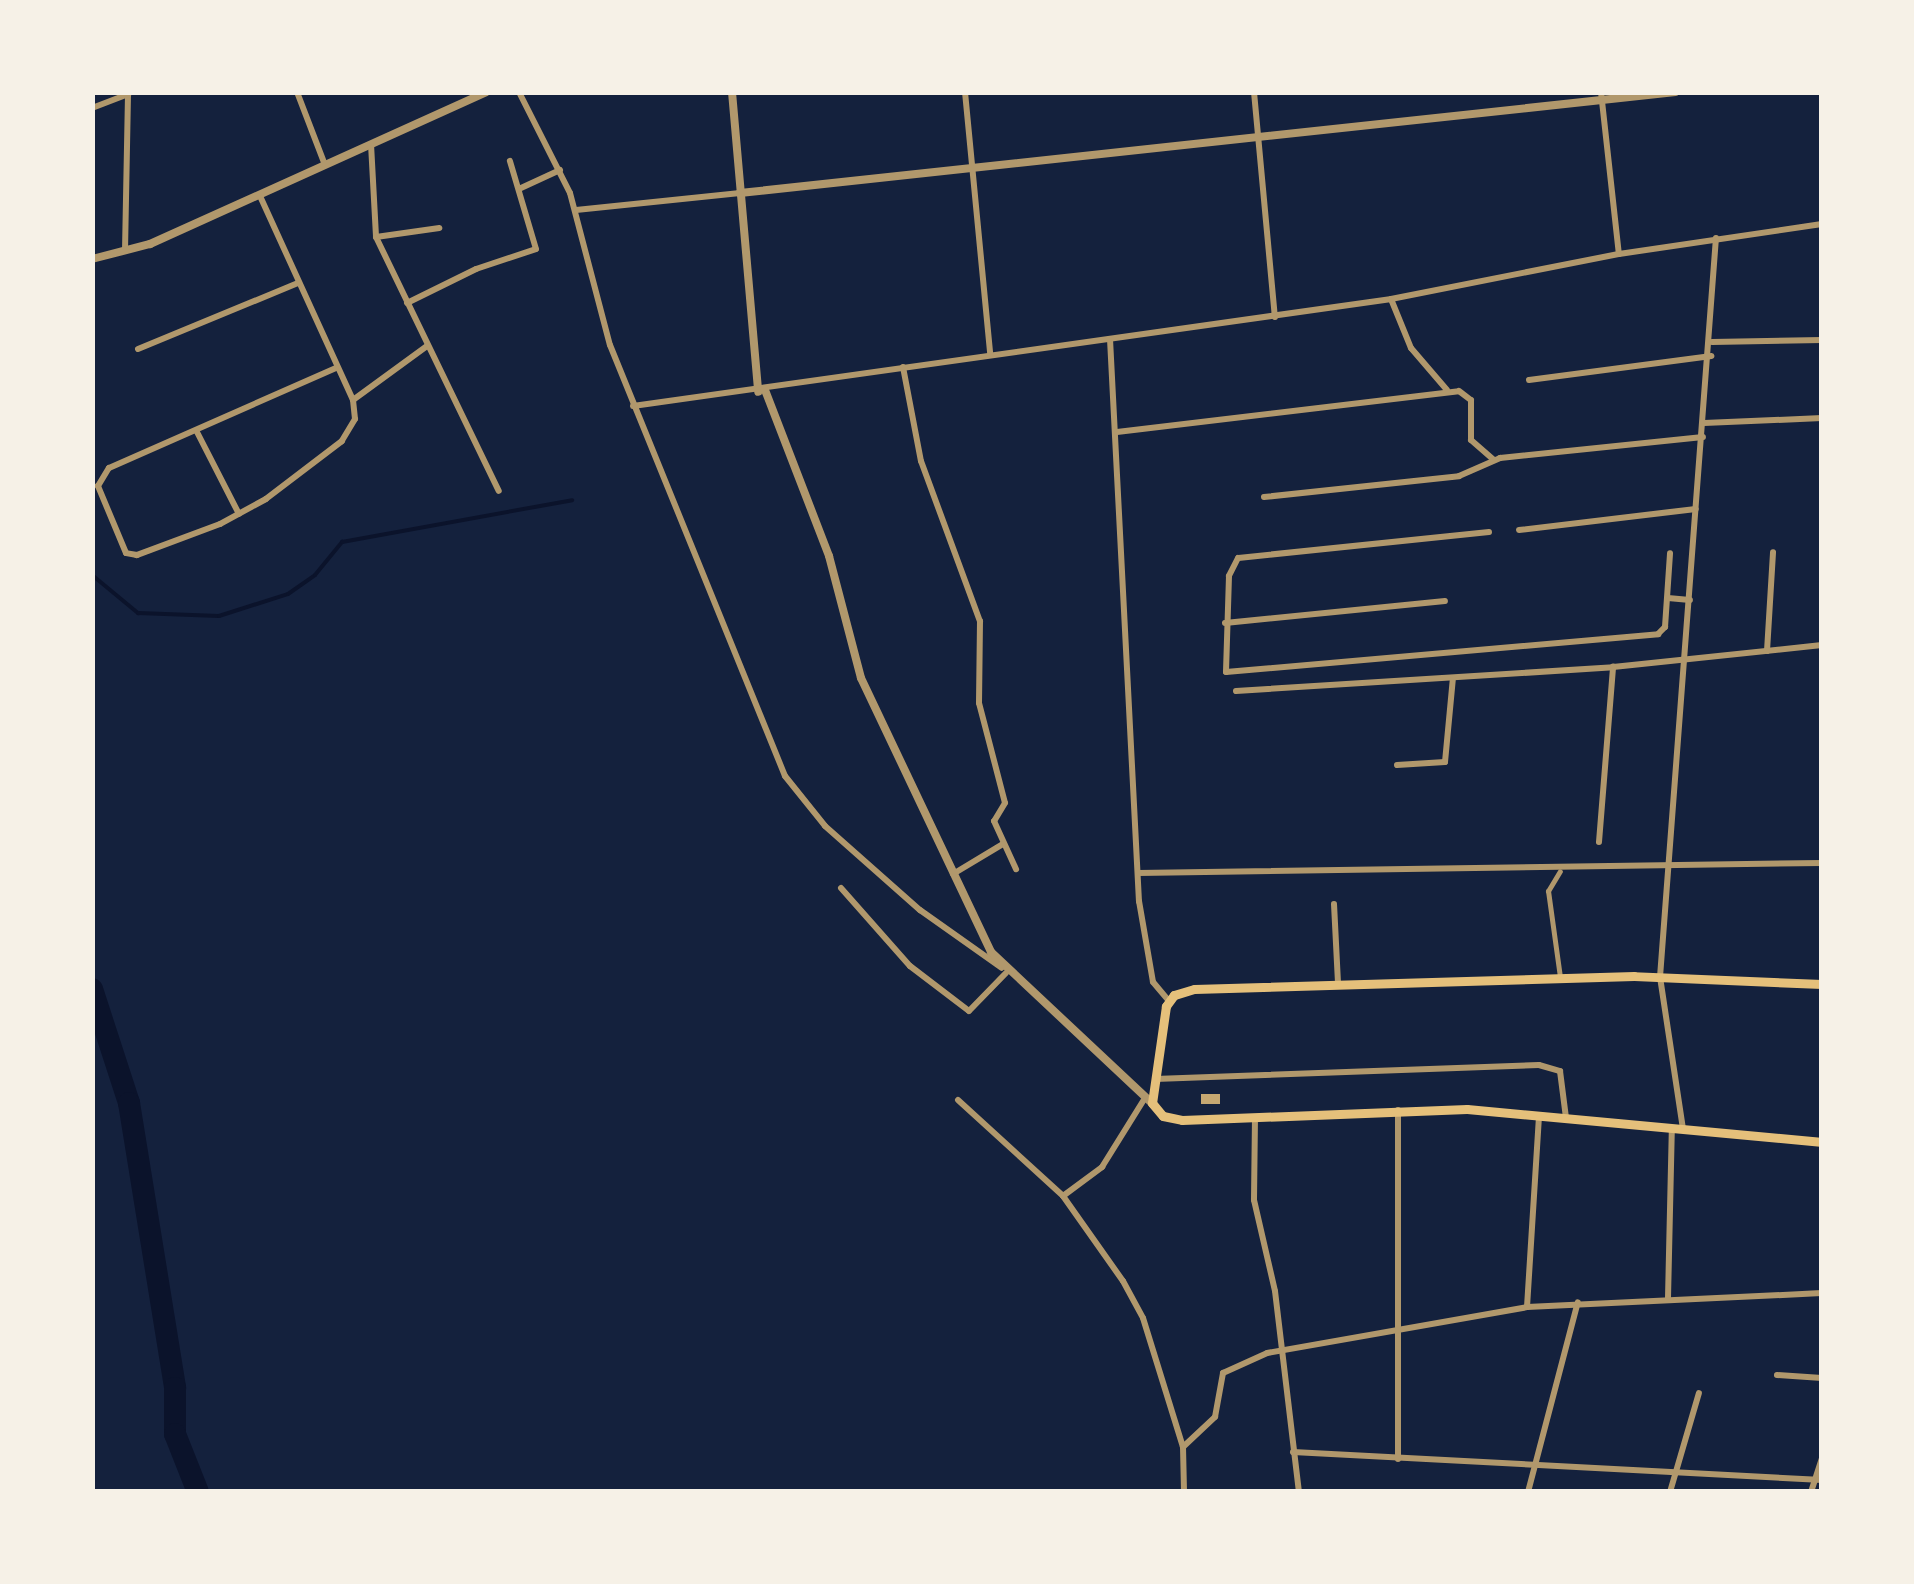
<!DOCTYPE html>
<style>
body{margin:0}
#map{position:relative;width:1914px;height:1584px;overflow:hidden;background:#14213d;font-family:Barlow,sans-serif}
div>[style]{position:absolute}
.stream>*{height:4px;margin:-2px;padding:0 2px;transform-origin:2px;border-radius:2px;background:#0b132b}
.river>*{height:22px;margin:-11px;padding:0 11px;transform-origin:11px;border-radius:11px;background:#0b132b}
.building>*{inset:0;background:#c6a872;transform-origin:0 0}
.pedestrian>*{height:5px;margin:-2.5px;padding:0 2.5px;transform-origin:2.5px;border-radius:2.5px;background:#b1986c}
.minor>*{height:6px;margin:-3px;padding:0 3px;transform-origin:3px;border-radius:3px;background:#b1986c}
.tertiary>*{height:8px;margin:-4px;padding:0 4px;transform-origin:4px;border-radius:4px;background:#b1986c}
.secondary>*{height:9px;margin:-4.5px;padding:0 4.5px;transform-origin:4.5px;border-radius:4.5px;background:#e5c07b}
span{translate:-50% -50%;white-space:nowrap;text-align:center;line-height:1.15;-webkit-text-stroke:8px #f6f1e7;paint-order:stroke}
.frame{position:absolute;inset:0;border:95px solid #f6f1e7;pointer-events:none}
</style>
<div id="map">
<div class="stream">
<i style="left:92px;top:575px;width:60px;rotate:39.6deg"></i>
<i style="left:138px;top:613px;width:81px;rotate:2.1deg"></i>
<i style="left:219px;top:616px;width:72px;rotate:-17.7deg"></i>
<i style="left:288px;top:594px;width:33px;rotate:-35deg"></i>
<i style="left:315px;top:575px;width:43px;rotate:-50.7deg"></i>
<i style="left:342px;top:542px;width:234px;rotate:-10.3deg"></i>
</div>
<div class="river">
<i style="left:92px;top:989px;width:120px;rotate:72deg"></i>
<i style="left:129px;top:1103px;width:289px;rotate:80.8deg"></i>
<i style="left:175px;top:1388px;width:46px;rotate:90deg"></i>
<i style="left:175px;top:1434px;width:62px;rotate:68.4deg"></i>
</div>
<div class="building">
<i style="left:1220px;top:1094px;width:10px;height:19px;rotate:90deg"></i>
</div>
<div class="pedestrian">
<i style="left:1560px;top:977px;width:87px;rotate:-97.9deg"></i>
<i style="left:1548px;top:891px;width:23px;rotate:-59deg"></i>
</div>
<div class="minor">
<i style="left:297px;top:92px;width:78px;rotate:69deg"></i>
<i style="left:519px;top:92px;width:113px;rotate:63.2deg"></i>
<i style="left:570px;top:193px;width:157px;rotate:75.3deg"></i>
<i style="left:610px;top:345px;width:465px;rotate:67.9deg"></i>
<i style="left:785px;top:776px;width:64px;rotate:51.3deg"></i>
<i style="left:825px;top:826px;width:127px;rotate:41.5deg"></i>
<i style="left:920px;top:910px;width:100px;rotate:35.3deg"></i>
<i style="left:965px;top:92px;width:263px;rotate:84.5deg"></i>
<i style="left:1254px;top:92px;width:226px;rotate:84.7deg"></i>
<i style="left:1601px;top:92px;width:163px;rotate:83.7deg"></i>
<i style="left:92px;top:108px;width:39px;rotate:-21deg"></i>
<i style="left:371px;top:144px;width:93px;rotate:86.9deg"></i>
<i style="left:376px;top:237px;width:282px;rotate:64.2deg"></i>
<i style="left:521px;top:188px;width:43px;rotate:-24.8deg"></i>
<i style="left:260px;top:196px;width:224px;rotate:65.5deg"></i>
<i style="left:353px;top:400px;width:19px;rotate:84deg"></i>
<i style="left:355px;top:419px;width:26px;rotate:121deg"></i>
<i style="left:342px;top:441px;width:96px;rotate:142.7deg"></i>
<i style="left:266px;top:499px;width:52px;rotate:151.5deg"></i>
<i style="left:220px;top:524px;width:89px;rotate:159.5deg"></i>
<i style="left:137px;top:555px;width:11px;rotate:-170deg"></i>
<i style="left:126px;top:553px;width:73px;rotate:-112.7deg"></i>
<i style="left:98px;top:486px;width:21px;rotate:-59deg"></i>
<i style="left:109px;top:468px;width:248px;rotate:-23.8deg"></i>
<i style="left:576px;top:210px;width:165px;rotate:-5.9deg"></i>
<i style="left:376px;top:237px;width:64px;rotate:-8.1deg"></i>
<i style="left:125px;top:251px;width:159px;rotate:-88.9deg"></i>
<i style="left:1391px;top:299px;width:53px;rotate:67.8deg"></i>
<i style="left:1411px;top:348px;width:55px;rotate:49.4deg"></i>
<i style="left:407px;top:303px;width:77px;rotate:-26.2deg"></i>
<i style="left:476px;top:269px;width:63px;rotate:-18.4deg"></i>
<i style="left:536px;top:249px;width:92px;rotate:-106.5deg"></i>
<i style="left:92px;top:308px;width:7px;rotate:90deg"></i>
<i style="left:1110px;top:339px;width:563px;rotate:87.05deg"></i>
<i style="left:1139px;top:901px;width:82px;rotate:80.2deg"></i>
<i style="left:1153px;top:982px;width:25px;rotate:50deg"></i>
<i style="left:1712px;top:342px;width:110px;rotate:-1deg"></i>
<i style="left:138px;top:349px;width:173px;rotate:-22.4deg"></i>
<i style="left:903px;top:367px;width:96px;rotate:79.2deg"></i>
<i style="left:921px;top:461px;width:171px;rotate:69.8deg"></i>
<i style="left:980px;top:621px;width:82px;rotate:90.7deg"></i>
<i style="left:979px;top:703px;width:103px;rotate:75.4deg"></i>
<i style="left:1005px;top:803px;width:21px;rotate:121deg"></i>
<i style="left:994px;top:821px;width:53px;rotate:65.4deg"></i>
<i style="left:1529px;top:380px;width:184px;rotate:-7.5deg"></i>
<i style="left:353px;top:400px;width:92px;rotate:-36.1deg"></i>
<i style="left:633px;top:406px;width:766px;rotate:-8.03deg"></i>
<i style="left:1391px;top:299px;width:232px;rotate:-11.2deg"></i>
<i style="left:1619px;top:254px;width:205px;rotate:-8.4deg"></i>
<i style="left:1704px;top:423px;width:118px;rotate:-2.4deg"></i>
<i style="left:197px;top:432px;width:92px;rotate:62.9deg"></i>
<i style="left:1117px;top:432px;width:344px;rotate:-6.8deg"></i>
<i style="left:1459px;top:391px;width:15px;rotate:37deg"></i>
<i style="left:1471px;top:400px;width:40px;rotate:90deg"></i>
<i style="left:1471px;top:440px;width:30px;rotate:41deg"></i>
<i style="left:1822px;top:475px;width:22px;rotate:90deg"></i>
<i style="left:1264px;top:497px;width:196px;rotate:-6.1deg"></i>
<i style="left:1459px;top:476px;width:45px;rotate:-23.7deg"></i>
<i style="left:1500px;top:458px;width:204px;rotate:-5.9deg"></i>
<i style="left:1519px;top:530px;width:178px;rotate:-6.8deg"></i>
<i style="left:1489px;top:532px;width:252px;rotate:174.1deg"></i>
<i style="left:1238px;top:558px;width:20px;rotate:117deg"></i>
<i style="left:1229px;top:576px;width:96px;rotate:91.8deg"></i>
<i style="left:1226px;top:672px;width:434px;rotate:-5deg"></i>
<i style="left:1658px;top:634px;width:10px;rotate:-45deg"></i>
<i style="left:1665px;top:627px;width:74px;rotate:-86.1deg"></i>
<i style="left:1668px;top:598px;width:22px;rotate:5deg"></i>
<i style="left:1225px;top:623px;width:221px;rotate:-5.7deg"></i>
<i style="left:1767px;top:651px;width:99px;rotate:-86.5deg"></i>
<i style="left:1236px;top:691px;width:378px;rotate:-3.6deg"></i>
<i style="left:1613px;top:667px;width:210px;rotate:-6deg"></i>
<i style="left:1397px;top:765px;width:48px;rotate:-3.6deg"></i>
<i style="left:1445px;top:762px;width:84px;rotate:-84.6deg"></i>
<i style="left:1599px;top:842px;width:176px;rotate:-85.4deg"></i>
<i style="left:1138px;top:873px;width:684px;rotate:-0.84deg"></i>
<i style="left:953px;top:874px;width:58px;rotate:-31deg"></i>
<i style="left:841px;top:888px;width:104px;rotate:48.5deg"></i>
<i style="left:910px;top:966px;width:74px;rotate:37.3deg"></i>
<i style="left:969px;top:1011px;width:53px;rotate:-45.8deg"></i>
<i style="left:1334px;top:904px;width:80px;rotate:87.1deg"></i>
<i style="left:1155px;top:1079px;width:384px;rotate:-2.1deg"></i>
<i style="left:1539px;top:1065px;width:22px;rotate:16deg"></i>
<i style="left:1560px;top:1071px;width:47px;rotate:82.7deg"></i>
<i style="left:958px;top:1100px;width:142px;rotate:42.4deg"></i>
<i style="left:1063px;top:1196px;width:104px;rotate:54.8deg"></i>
<i style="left:1123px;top:1281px;width:42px;rotate:61.6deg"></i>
<i style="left:1143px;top:1318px;width:135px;rotate:72.8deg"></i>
<i style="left:1183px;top:1447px;width:45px;rotate:88.7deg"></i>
<i style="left:1398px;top:1110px;width:349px;rotate:90deg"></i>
<i style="left:1255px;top:1117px;width:83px;rotate:90.7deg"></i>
<i style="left:1254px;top:1200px;width:93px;rotate:77deg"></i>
<i style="left:1275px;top:1291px;width:202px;rotate:83.2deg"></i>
<i style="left:1683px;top:1129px;width:154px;rotate:-98.6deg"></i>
<i style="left:1660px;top:977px;width:741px;rotate:-85.67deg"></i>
<i style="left:1063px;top:1196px;width:49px;rotate:-36.6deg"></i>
<i style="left:1102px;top:1167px;width:81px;rotate:-58.1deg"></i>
<i style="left:1668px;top:1298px;width:170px;rotate:-88.7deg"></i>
<i style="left:1527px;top:1307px;width:192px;rotate:-86.4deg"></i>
<i style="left:1777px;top:1375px;width:45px;rotate:3.8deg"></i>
<i style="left:1183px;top:1447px;width:44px;rotate:-43.2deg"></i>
<i style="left:1215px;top:1417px;width:45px;rotate:-79.7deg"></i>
<i style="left:1223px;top:1373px;width:48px;rotate:-24.4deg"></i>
<i style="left:1267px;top:1353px;width:264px;rotate:-10deg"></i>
<i style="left:1527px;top:1307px;width:295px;rotate:-2.7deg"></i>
<i style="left:1293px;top:1452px;width:530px;rotate:3.03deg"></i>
<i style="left:1528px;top:1492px;width:196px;rotate:-75.3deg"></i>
<i style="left:1670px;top:1492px;width:103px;rotate:-73.7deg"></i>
<i style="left:1811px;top:1492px;width:35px;rotate:-72deg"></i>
</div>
<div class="tertiary">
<i style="left:732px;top:92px;width:301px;rotate:85deg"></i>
<i style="left:740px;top:193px;width:941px;rotate:-6.16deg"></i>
<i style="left:92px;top:259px;width:60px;rotate:-14.5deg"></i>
<i style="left:150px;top:244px;width:369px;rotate:-24.3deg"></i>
<i style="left:765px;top:390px;width:178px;rotate:68.9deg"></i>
<i style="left:829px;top:556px;width:126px;rotate:75.3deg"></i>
<i style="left:861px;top:678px;width:303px;rotate:64.6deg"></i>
<i style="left:991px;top:952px;width:221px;rotate:43.2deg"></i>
</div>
<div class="secondary">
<i style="left:1822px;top:984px;width:188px;rotate:-177.6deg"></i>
<i style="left:1634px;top:976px;width:440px;rotate:178.3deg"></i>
<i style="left:1194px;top:989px;width:21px;rotate:163deg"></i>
<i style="left:1174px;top:995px;width:14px;rotate:126deg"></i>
<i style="left:1166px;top:1006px;width:98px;rotate:98.2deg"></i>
<i style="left:1152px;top:1103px;width:17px;rotate:50deg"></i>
<i style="left:1163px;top:1116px;width:19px;rotate:12deg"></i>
<i style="left:1182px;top:1120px;width:285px;rotate:-2.2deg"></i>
<i style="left:1467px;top:1109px;width:357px;rotate:5.3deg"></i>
</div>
<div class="frame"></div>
</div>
